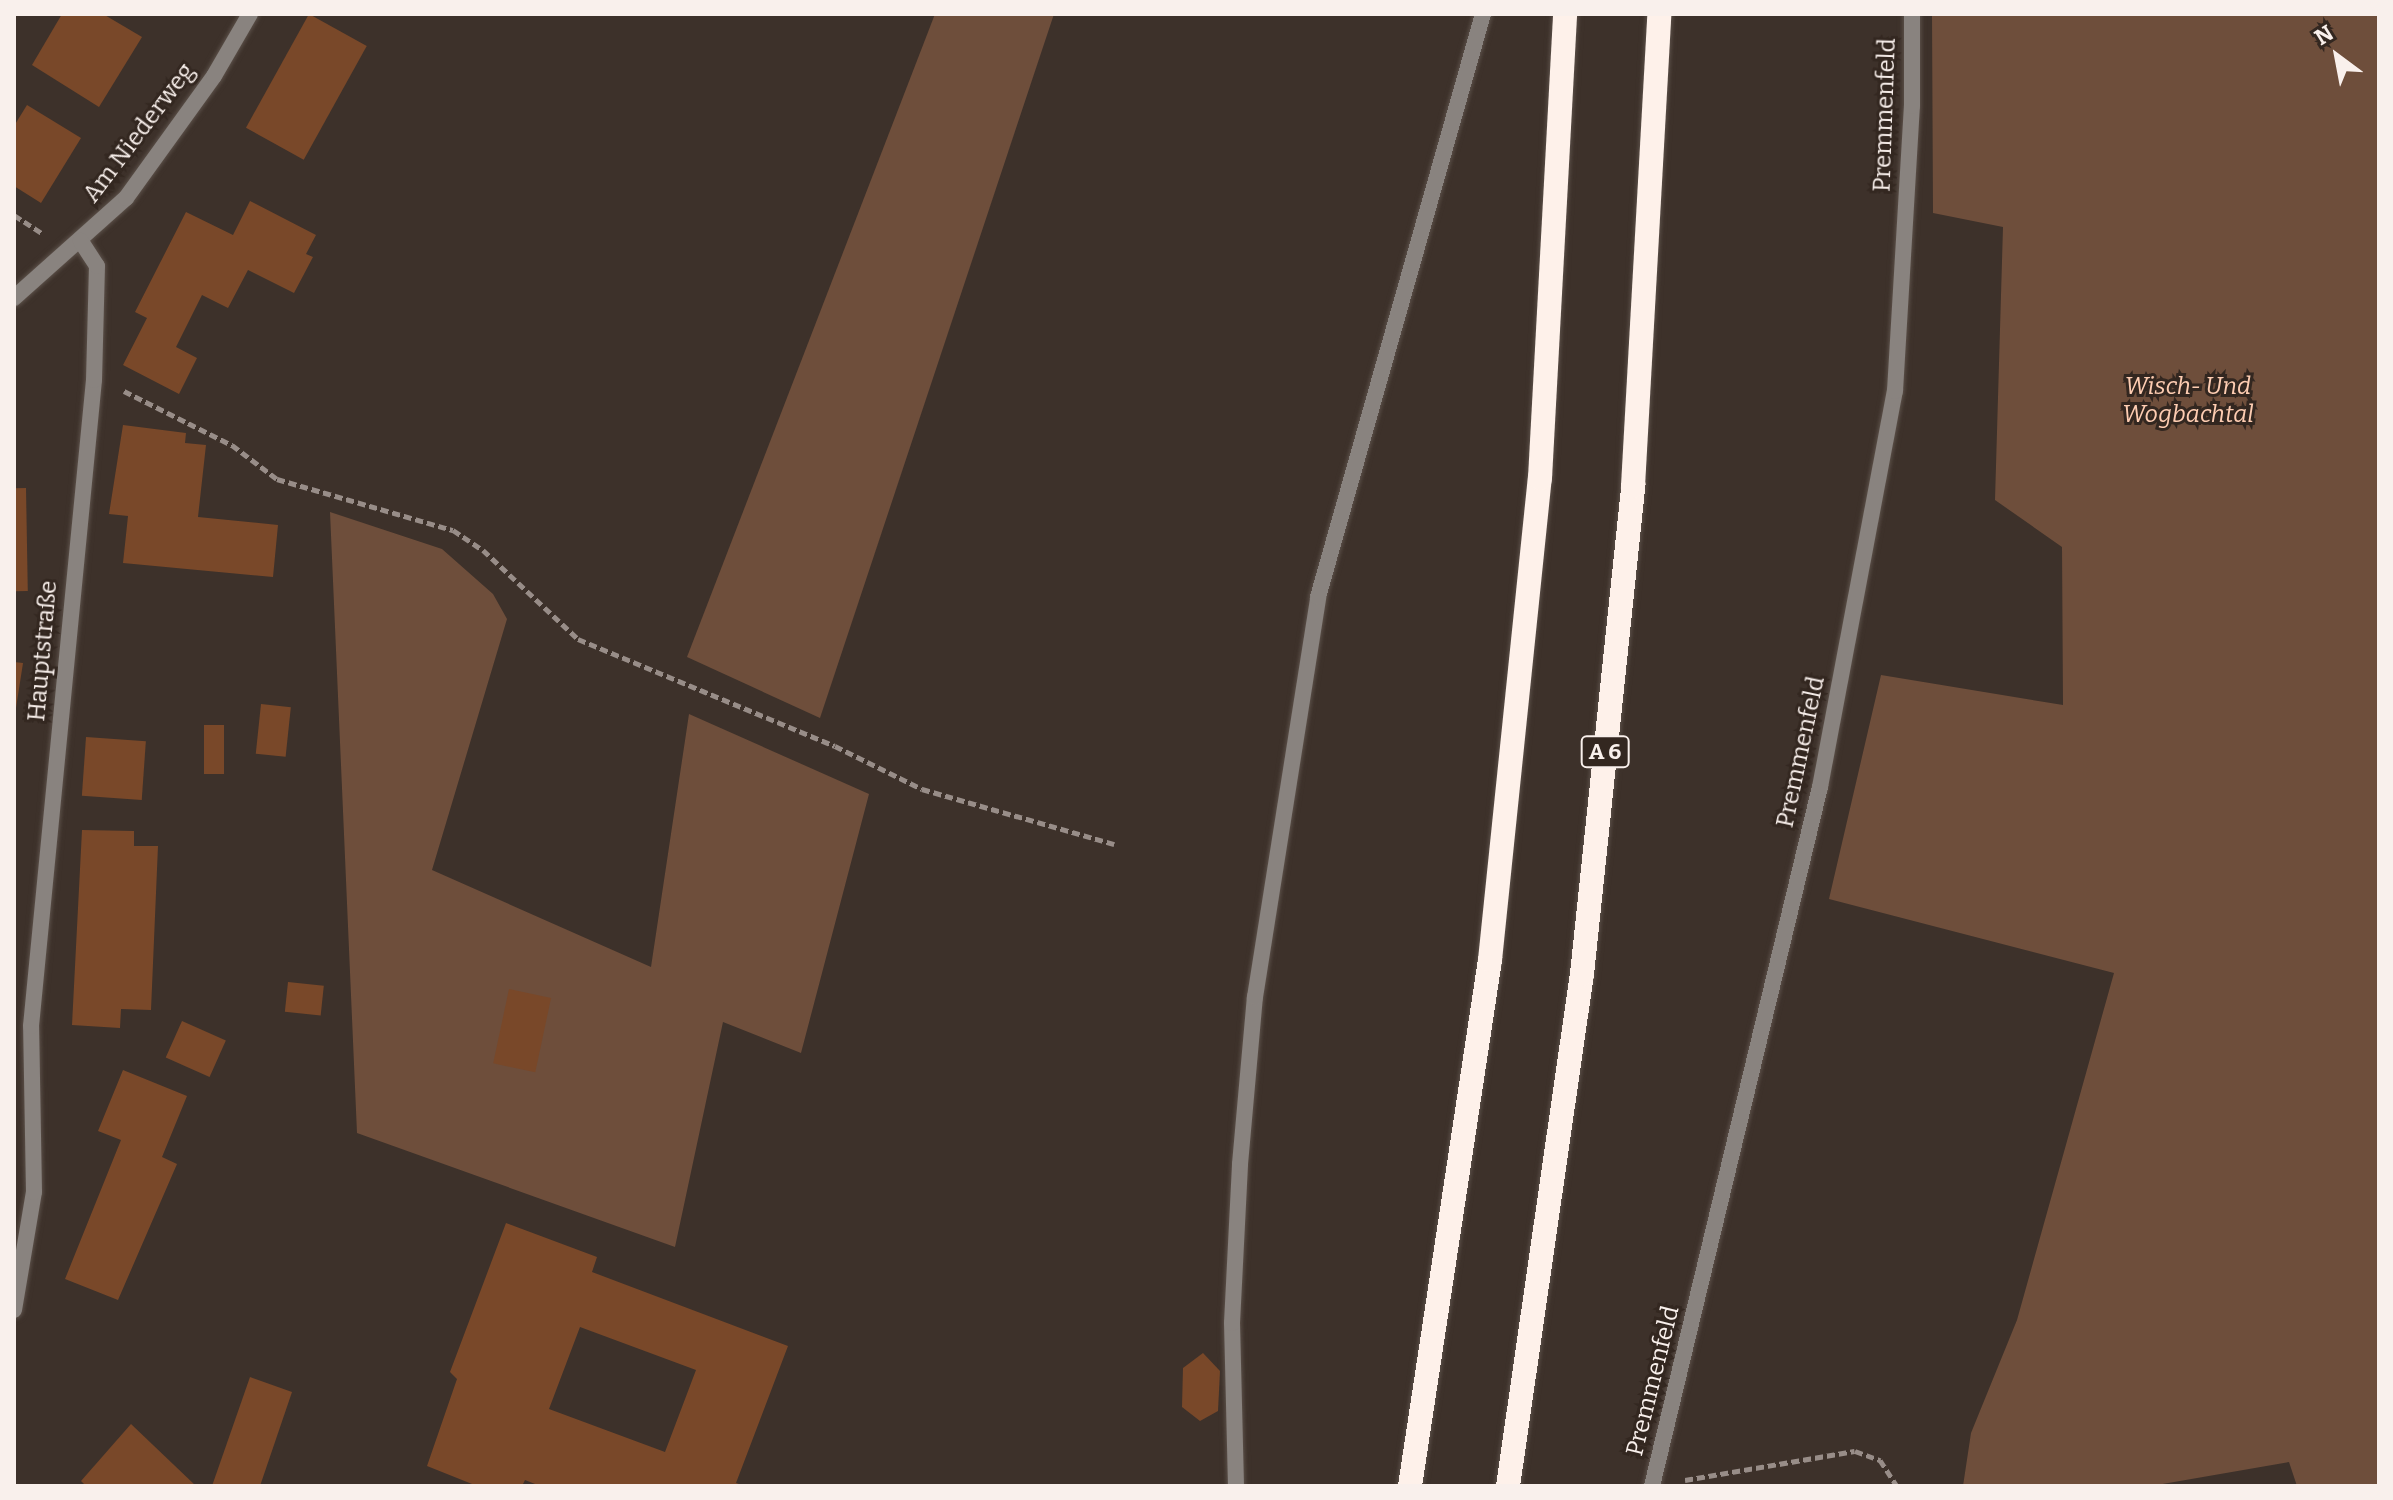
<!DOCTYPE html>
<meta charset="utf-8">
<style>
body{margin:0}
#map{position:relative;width:2393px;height:1500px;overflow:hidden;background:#3d312a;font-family:Bitter,serif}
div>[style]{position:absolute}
.green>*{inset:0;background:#6e4e3b}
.building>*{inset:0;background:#794829;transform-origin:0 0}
.path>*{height:5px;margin-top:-2.5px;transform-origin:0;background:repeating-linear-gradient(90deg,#988d88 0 8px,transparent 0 12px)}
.roads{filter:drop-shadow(0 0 2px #5b5049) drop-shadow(0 0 2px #5b5049)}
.service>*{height:16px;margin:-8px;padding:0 8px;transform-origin:8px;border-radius:8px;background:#89837f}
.minor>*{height:16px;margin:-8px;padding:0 8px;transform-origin:8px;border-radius:8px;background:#89837f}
.motorway>*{height:24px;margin:-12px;padding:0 12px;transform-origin:12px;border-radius:12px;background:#fef1ea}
span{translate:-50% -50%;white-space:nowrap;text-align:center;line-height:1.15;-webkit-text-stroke:6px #332720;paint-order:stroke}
.shield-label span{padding:2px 6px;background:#332720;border:2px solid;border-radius:6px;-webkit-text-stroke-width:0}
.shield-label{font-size:22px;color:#f9f0ec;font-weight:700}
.street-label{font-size:24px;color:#f9f0ec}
.park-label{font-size:24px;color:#fecdb2;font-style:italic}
.frame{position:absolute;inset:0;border:16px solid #f9f0ec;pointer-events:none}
.north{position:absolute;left:2297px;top:16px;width:80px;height:80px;-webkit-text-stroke:6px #332720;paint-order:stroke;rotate:328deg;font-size:22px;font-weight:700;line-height:32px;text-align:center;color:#f9f0ec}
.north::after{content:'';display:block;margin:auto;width:28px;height:36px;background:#f9f0ec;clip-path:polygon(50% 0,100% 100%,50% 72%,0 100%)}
</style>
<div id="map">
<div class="green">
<i style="clip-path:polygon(935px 14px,1054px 14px,820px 718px,687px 657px)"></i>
<i style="clip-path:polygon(1932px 14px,2379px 14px,2379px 1486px,2297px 1486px,2289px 1462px,2151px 1486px,1963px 1486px,1971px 1433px,2017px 1320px,2114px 973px,1829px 899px,1881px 675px,2063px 705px,2062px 547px,1995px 500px,2003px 227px,1933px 213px)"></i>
<i style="clip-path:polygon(330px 512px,442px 549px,493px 594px,507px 619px,432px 870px,651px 967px,689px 714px,869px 794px,801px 1053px,723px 1022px,675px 1247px,357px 1133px)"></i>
</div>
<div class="building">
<i style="clip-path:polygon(62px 14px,103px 14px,142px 37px,99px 107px,32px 65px)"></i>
<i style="left:309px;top:14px;width:66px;height:130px;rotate:29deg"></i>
<i style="clip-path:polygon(27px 105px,81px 138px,41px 203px,14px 186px,14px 126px)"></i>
<i style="clip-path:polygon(250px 201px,316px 235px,306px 254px,313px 257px,294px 293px,248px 270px,228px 308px,202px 295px,176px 347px,197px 358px,179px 394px,123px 365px,147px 318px,135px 312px,186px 212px,233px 235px)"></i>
<i style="clip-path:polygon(123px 425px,186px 433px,185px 443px,206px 445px,198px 517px,278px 525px,273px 577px,123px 563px,128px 516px,109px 514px)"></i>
<i style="left:26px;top:488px;width:103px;height:12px;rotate:89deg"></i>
<i style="clip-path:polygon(14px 662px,23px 663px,16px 708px,14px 707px)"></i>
<i style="left:261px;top:704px;width:30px;height:50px;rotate:6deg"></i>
<i style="left:204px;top:725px;width:20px;height:49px"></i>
<i style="left:86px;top:737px;width:60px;height:59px;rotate:4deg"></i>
<i style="clip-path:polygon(82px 830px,134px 831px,134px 846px,158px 846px,151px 1010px,121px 1009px,120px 1028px,72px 1025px)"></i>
<i style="left:288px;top:982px;width:36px;height:30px;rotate:6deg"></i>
<i style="left:509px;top:989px;width:43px;height:76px;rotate:12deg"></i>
<i style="left:182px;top:1021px;width:48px;height:40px;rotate:24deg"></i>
<i style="clip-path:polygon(123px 1070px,187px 1096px,162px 1157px,177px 1164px,118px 1300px,65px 1279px,121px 1140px,98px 1131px)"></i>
<i style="clip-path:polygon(evenodd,506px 1223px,597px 1257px,592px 1272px,788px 1346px,736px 1483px,745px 1486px,540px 1486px,525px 1480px,522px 1486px,477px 1486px,427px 1466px,457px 1379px,450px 1372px,506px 1223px,580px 1327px,696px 1370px,665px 1452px,549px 1409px,580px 1327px)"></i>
<i style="clip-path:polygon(1203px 1353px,1220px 1371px,1218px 1411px,1200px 1421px,1182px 1407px,1183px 1368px)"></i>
<i style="clip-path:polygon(250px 1377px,292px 1392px,260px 1486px,212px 1486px)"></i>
<i style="clip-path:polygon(131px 1424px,196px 1486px,86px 1486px,81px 1481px)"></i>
</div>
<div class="path">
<i style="left:14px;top:215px;width:33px;rotate:33deg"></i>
<i style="left:124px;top:391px;width:121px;rotate:26.6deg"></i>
<i style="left:232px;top:445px;width:56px;rotate:37.1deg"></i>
<i style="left:277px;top:479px;width:183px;rotate:16.2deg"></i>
<i style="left:453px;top:530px;width:36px;rotate:34deg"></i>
<i style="left:483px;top:550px;width:130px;rotate:43.1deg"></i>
<i style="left:578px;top:639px;width:278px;rotate:22.6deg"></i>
<i style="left:835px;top:746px;width:97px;rotate:26.3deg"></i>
<i style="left:922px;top:789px;width:200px;rotate:16deg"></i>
<i style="left:1685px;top:1480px;width:172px;rotate:-9.7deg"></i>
<i style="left:1855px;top:1451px;width:27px;rotate:20deg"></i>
<i style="left:1880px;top:1460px;width:31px;rotate:57deg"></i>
</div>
<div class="roads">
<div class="service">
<i style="left:1236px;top:1486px;width:163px;rotate:-91.4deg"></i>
<i style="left:1232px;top:1323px;width:159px;rotate:-87.1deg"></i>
<i style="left:1240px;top:1164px;width:168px;rotate:-84.9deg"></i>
<i style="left:1255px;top:997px;width:405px;rotate:-81deg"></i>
<i style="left:1318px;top:597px;width:606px;rotate:-74.2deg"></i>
<i style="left:1652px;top:1486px;width:719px;rotate:-76.49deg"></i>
<i style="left:1820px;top:787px;width:403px;rotate:-79.3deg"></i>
<i style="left:1895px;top:391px;width:286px;rotate:-86.6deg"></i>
<i style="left:1912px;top:106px;width:92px;rotate:-90deg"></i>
</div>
<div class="minor">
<i style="left:14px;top:298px;width:150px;rotate:-41.8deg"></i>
<i style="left:126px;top:198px;width:150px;rotate:-54.2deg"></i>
<i style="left:214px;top:76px;width:72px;rotate:-59.9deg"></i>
<i style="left:14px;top:1310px;width:120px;rotate:-80.4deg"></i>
<i style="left:34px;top:1192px;width:166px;rotate:-91deg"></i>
<i style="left:31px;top:1026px;width:649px;rotate:-84.43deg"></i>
<i style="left:94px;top:380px;width:114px;rotate:-88.5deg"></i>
<i style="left:97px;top:266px;width:30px;rotate:-123deg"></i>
</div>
<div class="motorway">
<i style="left:1410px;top:1486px;width:532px;rotate:-81.35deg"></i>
<i style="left:1490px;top:960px;width:485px;rotate:-84.1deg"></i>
<i style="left:1540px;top:478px;width:465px;rotate:-86.9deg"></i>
<i style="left:1508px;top:1486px;width:517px;rotate:-81.78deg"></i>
<i style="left:1582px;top:974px;width:491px;rotate:-84deg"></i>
<i style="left:1633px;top:486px;width:473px;rotate:-86.8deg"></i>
</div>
</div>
<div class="shield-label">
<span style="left:1605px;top:752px">A 6</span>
</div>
<div class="street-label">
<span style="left:1885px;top:115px;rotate:-88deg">Premmenfeld</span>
<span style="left:139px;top:133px;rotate:-53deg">Am Niederweg</span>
<span style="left:43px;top:651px;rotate:-85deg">Hauptstraße</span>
<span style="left:1801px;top:752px;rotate:-78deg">Premmenfeld</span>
<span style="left:1653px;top:1381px;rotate:-76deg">Premmenfeld</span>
</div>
<div class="park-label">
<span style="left:2188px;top:401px">Wisch- Und<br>Wogbachtal</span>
</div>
<div class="frame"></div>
<div class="north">N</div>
</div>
